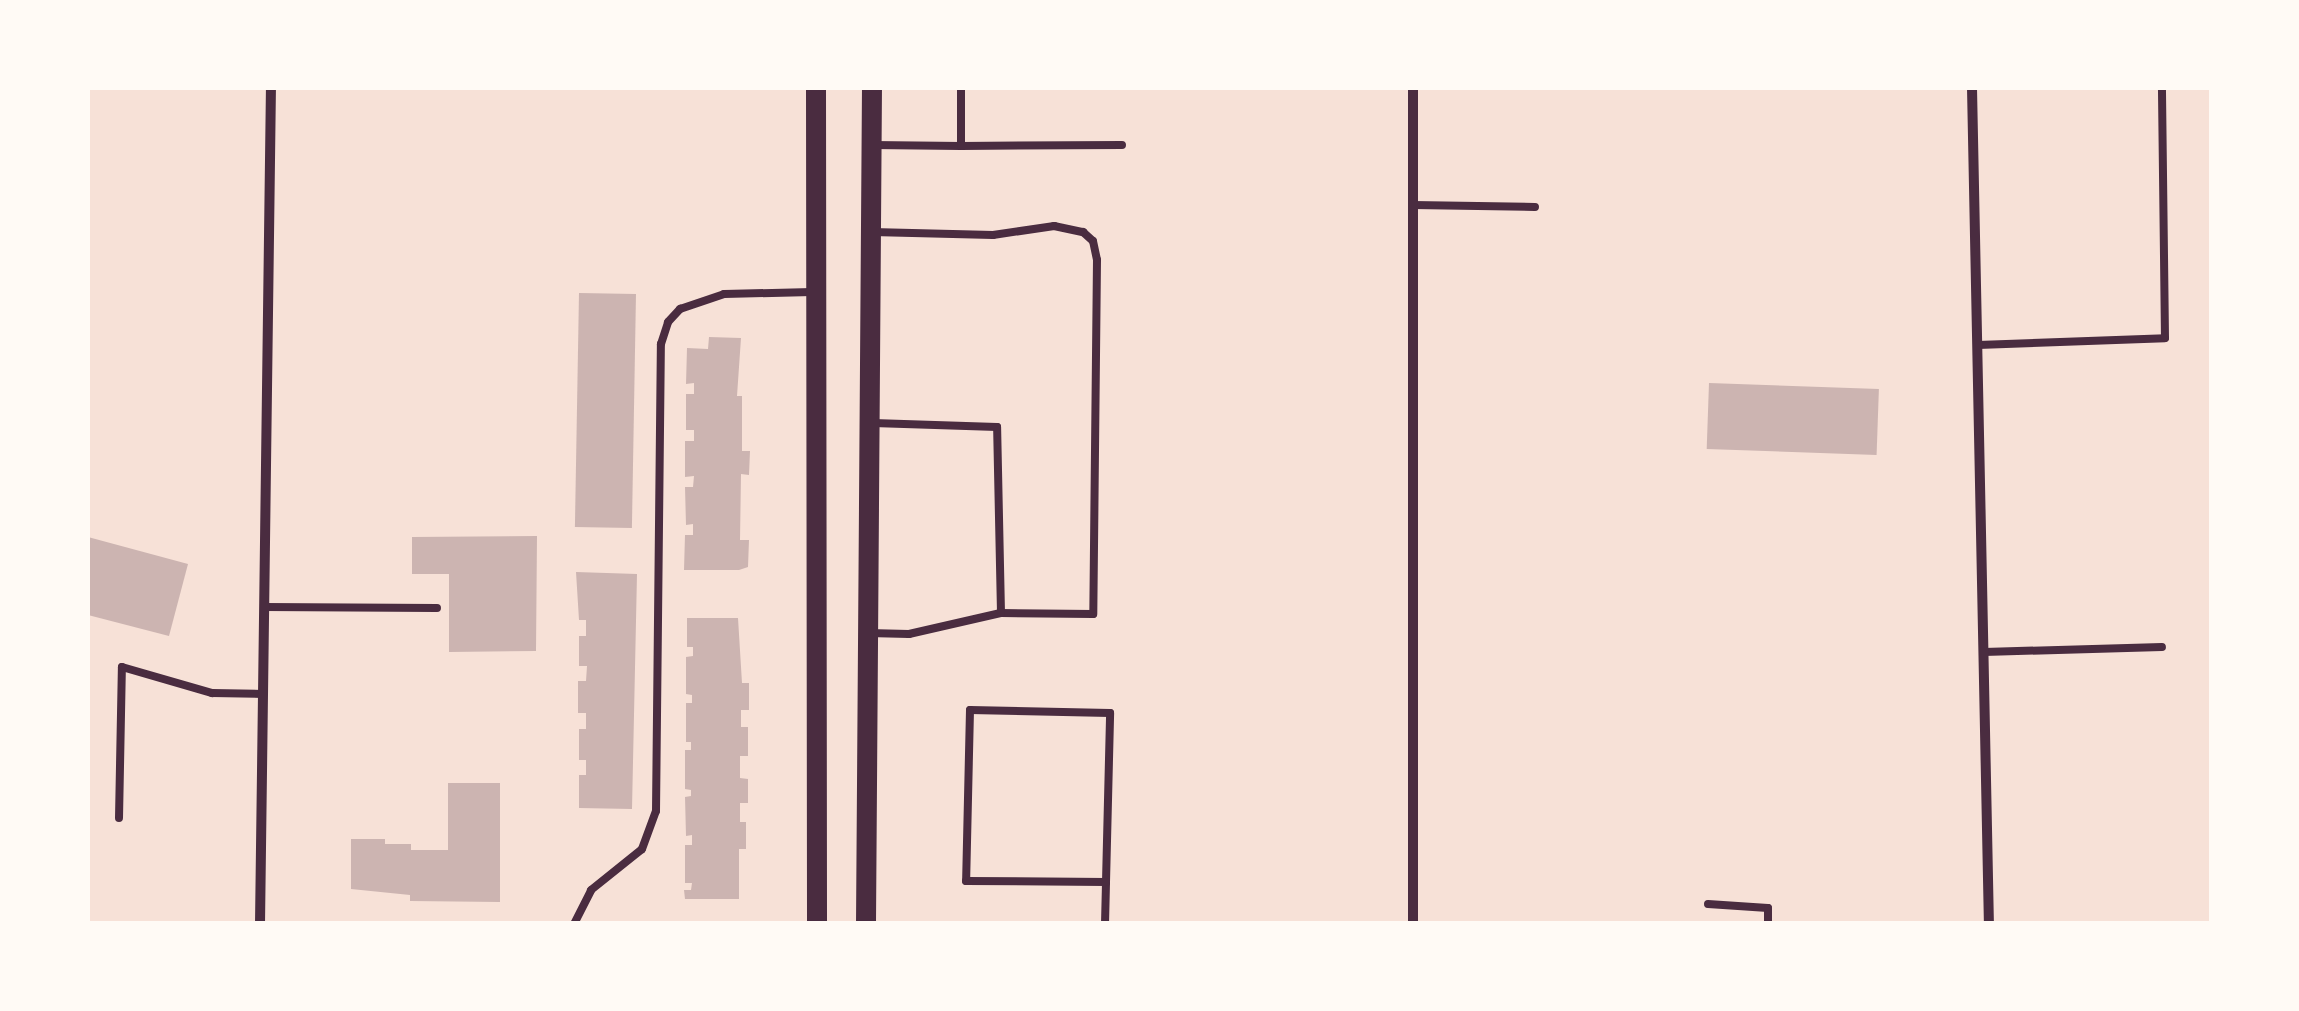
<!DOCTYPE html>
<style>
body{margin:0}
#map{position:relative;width:2299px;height:1011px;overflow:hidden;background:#f7e1d7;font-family:Overpass,sans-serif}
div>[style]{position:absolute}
.building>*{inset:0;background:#ccb4b1;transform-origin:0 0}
.service>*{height:8px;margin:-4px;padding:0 4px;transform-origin:4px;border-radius:4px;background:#4a2c40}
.minor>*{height:10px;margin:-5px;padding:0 5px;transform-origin:5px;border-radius:5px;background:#4a2c40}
.secondary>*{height:20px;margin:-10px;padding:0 10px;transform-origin:10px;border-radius:10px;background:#4a2c40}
span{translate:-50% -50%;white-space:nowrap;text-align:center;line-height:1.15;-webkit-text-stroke:10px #fffaf5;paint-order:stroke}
.frame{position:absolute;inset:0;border:90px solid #fffaf5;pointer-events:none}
</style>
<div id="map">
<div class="building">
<i style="left:579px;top:293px;width:57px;height:234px;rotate:1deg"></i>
<i style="clip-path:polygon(709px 337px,741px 338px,737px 396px,742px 396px,742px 451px,750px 451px,749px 475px,741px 474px,740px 540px,749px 540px,748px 567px,739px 570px,684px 570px,685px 535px,693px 535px,693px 524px,686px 525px,685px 487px,693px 487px,694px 476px,685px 477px,685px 441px,694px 441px,694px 430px,686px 430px,686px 394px,694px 394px,694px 383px,686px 384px,687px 348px,708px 349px)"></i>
<i style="left:1709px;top:383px;width:170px;height:66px;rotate:2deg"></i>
<i style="clip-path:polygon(537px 536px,536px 651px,449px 652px,449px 574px,412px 574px,412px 537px)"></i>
<i style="clip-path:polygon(88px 537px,188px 564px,169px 636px,88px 615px)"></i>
<i style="clip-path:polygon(576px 572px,637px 574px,632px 809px,579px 808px,579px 775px,586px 775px,586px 760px,579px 760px,579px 729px,586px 729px,586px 713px,578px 713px,578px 681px,586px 681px,587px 666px,579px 666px,579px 636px,586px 636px,586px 620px,579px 620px)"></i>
<i style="clip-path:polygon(687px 618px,738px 618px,742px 683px,749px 683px,749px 710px,741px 710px,741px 727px,748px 727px,748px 756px,740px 756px,740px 778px,748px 779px,748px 803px,740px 803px,740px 822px,746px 822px,746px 849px,739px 849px,739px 899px,685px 899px,684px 890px,691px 890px,692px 883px,685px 883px,685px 845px,692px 845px,692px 835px,686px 836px,685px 797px,691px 796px,691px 790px,685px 789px,685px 750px,691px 750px,691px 742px,686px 742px,686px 703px,692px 703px,692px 695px,686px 694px,686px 657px,693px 656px,693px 647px,687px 647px)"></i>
<i style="clip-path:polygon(448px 783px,500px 783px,500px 902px,410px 901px,410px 895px,351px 889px,351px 839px,385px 839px,385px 844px,411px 844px,411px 850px,448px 850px)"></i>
</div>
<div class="service">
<i style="left:872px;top:145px;width:89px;rotate:0.6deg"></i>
<i style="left:961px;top:146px;width:58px;rotate:-90deg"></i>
<i style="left:961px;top:146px;width:161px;rotate:-0.4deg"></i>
<i style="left:1413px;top:205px;width:122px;rotate:0.9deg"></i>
<i style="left:872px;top:232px;width:121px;rotate:1.4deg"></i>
<i style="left:993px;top:235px;width:62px;rotate:-8.4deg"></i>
<i style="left:1054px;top:226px;width:30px;rotate:12deg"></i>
<i style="left:1083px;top:232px;width:13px;rotate:42deg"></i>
<i style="left:1093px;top:241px;width:19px;rotate:78deg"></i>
<i style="left:1097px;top:260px;width:354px;rotate:90.6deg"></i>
<i style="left:1093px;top:614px;width:92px;rotate:-179.4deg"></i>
<i style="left:1978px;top:345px;width:187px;rotate:-2.1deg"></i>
<i style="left:2165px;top:338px;width:250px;rotate:-90.7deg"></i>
<i style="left:264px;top:607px;width:173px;rotate:0.3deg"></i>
<i style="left:868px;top:633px;width:41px;rotate:1.4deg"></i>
<i style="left:909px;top:634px;width:94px;rotate:-12.9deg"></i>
<i style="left:1001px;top:613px;width:186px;rotate:-91.2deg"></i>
<i style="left:997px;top:427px;width:124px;rotate:-178.2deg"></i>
<i style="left:1984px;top:652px;width:178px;rotate:-1.6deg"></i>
<i style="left:119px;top:818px;width:151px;rotate:-88.9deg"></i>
<i style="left:122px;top:667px;width:94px;rotate:16.1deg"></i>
<i style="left:212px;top:693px;width:51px;rotate:1.1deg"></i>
<i style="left:1708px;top:904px;width:60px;rotate:3.8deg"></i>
<i style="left:1768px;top:908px;width:16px;rotate:90deg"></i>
<i style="left:574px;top:924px;width:38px;rotate:-63deg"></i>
<i style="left:591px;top:890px;width:65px;rotate:-38.8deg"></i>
<i style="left:642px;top:849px;width:40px;rotate:-69.8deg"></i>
<i style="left:656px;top:811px;width:467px;rotate:-89.4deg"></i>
<i style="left:661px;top:344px;width:23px;rotate:-72deg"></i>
<i style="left:668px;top:322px;width:18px;rotate:-47deg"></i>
<i style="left:680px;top:309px;width:46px;rotate:-18.8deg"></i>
<i style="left:724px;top:294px;width:88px;rotate:-1.3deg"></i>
<i style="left:1105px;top:924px;width:42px;rotate:-88.6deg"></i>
<i style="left:1106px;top:882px;width:169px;rotate:-88.6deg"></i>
<i style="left:1110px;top:713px;width:140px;rotate:-178.8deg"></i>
<i style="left:970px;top:710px;width:171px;rotate:91.3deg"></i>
<i style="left:966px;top:881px;width:140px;rotate:0.4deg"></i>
</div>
<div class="minor">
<i style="left:1972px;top:88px;width:836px;rotate:88.84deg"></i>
<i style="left:260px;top:924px;width:836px;rotate:-89.25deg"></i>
<i style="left:1413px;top:924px;width:836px;rotate:-90deg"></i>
</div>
<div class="secondary">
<i style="left:816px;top:88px;width:836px;rotate:89.93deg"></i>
<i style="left:866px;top:924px;width:836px;rotate:-89.59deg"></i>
</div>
<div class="frame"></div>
</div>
